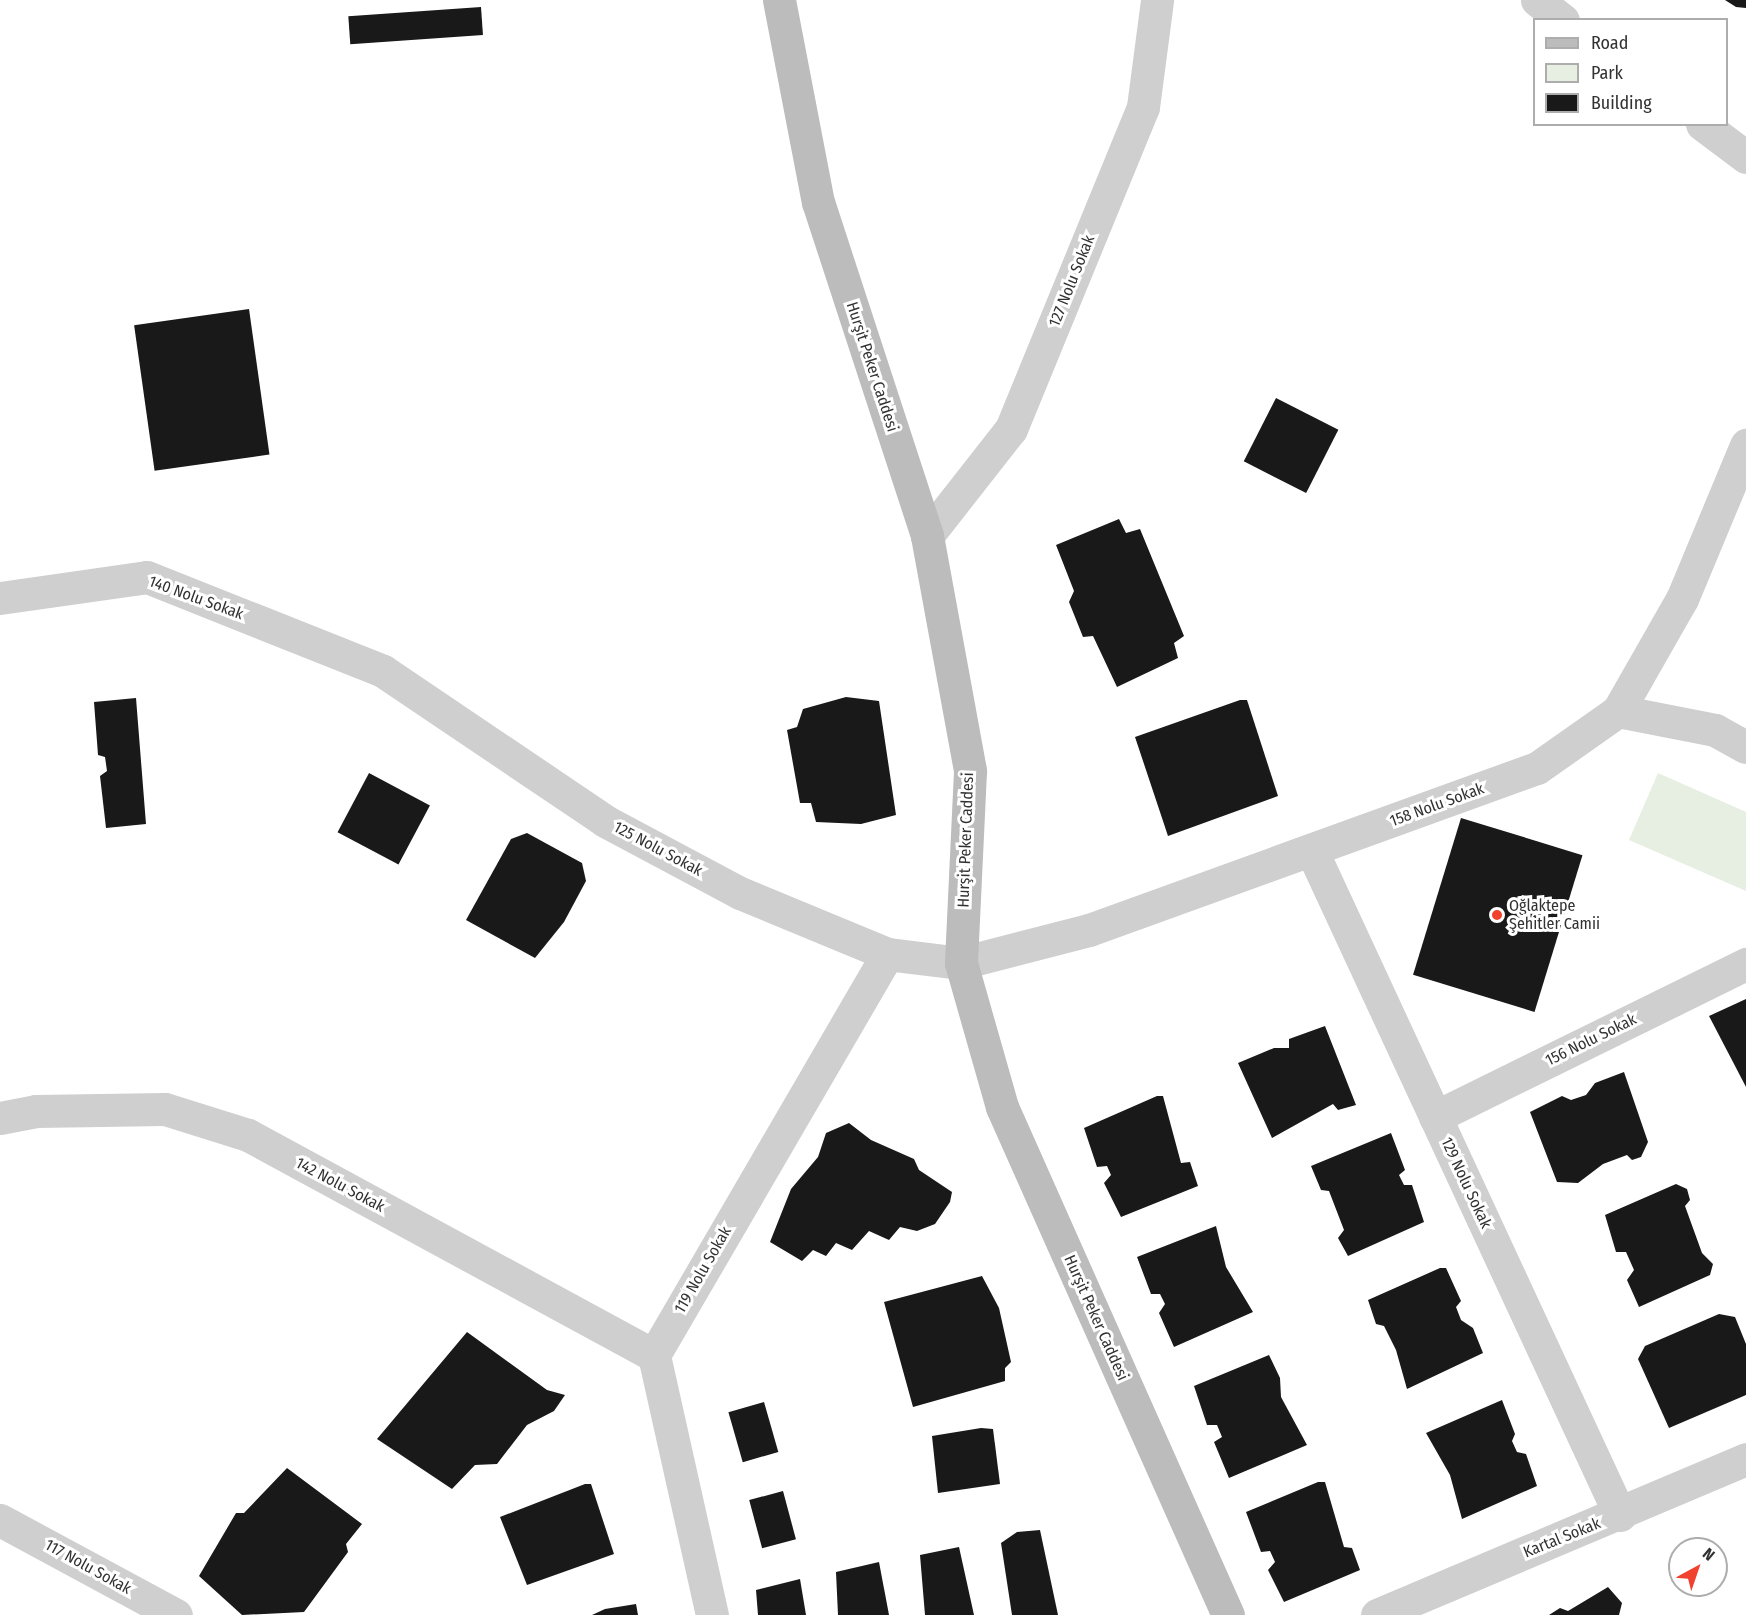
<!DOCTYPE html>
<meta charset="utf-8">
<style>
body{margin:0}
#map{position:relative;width:1746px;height:1615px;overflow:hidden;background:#fff;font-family:"Fira Sans Condensed",sans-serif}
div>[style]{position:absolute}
.green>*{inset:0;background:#e6efe1}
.building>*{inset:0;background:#191919;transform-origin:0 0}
.street>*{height:33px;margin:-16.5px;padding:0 16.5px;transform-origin:16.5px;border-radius:16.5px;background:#cfcfcf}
.secondary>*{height:33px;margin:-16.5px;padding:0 16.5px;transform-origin:16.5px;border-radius:16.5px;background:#bcbcbc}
.dots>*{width:16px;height:16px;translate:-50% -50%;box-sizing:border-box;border:3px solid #fff;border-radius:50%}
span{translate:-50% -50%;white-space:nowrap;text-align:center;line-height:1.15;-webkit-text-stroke:6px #fff;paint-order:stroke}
.street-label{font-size:16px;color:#323232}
.poi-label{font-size:16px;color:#323232}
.left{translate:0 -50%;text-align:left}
.legend{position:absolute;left:1533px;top:18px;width:195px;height:108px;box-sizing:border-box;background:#fff;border:2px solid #adadad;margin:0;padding:8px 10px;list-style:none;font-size:18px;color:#323232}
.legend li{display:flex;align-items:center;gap:12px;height:30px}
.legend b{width:30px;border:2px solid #adadad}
.north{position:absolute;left:1668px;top:1537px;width:60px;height:60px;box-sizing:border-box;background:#fff;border:2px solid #adadad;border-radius:50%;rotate:40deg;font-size:16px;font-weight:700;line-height:24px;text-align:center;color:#323232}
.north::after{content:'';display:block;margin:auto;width:21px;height:27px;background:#f0422e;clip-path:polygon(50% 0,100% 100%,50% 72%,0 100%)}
</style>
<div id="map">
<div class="green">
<i style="clip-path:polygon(1658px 773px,1746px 812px,1746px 891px,1629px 840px)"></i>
</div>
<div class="building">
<i style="clip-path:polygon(1725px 0,1746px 0,1746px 8px,1736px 7px)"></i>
<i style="left:481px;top:7px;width:28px;height:133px;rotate:86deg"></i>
<i style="left:249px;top:309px;width:147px;height:116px;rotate:82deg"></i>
<i style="left:1276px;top:398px;width:70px;height:71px;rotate:27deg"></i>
<i style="clip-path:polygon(1119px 519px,1126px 533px,1140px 529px,1184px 636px,1174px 643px,1178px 658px,1117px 687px,1093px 636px,1083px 637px,1069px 602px,1074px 591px,1056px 545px)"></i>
<i style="clip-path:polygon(846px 697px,879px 701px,896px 815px,861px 824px,816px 822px,811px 803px,800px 803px,787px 730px,797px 727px,803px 709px)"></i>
<i style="clip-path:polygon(136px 698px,146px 824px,106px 828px,100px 776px,107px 771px,105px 757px,98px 755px,94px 702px)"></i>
<i style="clip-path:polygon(1240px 700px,1247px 700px,1278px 796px,1168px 836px,1135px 737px)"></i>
<i style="left:369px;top:773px;width:69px;height:67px;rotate:28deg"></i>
<i style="left:1461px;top:818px;width:127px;height:164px;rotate:17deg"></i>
<i style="clip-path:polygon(527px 833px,582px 863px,586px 881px,564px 922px,535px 958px,466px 920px,511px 839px)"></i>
<i style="clip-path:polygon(1746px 999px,1746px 1087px,1709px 1016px)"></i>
<i style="clip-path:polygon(1325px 1026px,1356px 1105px,1338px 1110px,1333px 1104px,1272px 1138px,1238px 1063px,1274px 1048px,1289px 1048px,1289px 1039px)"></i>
<i style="clip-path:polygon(1624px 1072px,1648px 1142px,1641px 1157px,1632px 1160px,1627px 1155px,1603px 1164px,1578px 1183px,1557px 1182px,1530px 1112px,1562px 1096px,1571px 1100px,1586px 1095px,1595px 1083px)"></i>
<i style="clip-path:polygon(1157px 1096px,1163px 1096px,1181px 1163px,1190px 1162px,1198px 1186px,1121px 1217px,1104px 1183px,1111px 1175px,1107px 1166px,1097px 1167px,1084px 1128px)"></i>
<i style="clip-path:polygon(849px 1123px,871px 1140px,914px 1159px,919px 1170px,952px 1192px,950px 1202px,935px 1224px,917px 1231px,900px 1227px,889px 1240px,869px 1231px,852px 1250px,836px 1243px,826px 1256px,813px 1250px,802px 1261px,770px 1242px,791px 1189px,818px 1157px,826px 1133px)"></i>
<i style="clip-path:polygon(1391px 1133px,1405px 1170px,1399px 1175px,1404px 1185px,1412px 1185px,1424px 1222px,1348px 1256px,1338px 1238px,1344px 1230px,1329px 1191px,1321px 1190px,1311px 1166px)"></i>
<i style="clip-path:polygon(1676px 1184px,1687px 1189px,1690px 1200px,1685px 1206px,1702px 1253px,1713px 1264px,1710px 1275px,1639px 1307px,1627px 1280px,1634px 1270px,1626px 1252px,1616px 1252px,1605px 1215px)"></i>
<i style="clip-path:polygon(1216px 1226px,1226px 1267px,1253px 1312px,1174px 1347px,1159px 1313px,1165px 1304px,1160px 1294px,1151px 1294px,1137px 1257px)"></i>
<i style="clip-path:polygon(1440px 1268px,1446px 1268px,1461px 1301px,1456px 1307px,1461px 1320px,1473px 1328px,1483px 1353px,1407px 1389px,1396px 1350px,1384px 1326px,1376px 1324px,1368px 1300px)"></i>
<i style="clip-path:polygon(982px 1276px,999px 1308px,1011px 1362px,1005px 1368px,1005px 1381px,913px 1407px,884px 1302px)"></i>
<i style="clip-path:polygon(1719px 1314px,1735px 1317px,1746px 1344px,1746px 1395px,1669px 1428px,1638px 1359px,1645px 1346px)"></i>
<i style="clip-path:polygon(467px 1332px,547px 1390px,565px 1395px,554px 1411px,527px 1425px,497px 1464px,475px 1465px,452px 1489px,377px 1439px)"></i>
<i style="clip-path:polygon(1269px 1355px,1280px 1378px,1281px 1397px,1307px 1445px,1229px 1478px,1214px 1442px,1222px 1437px,1217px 1425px,1207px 1425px,1194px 1386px)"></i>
<i style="clip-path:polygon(1502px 1400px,1515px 1434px,1512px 1441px,1517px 1452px,1526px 1454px,1537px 1486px,1462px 1519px,1450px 1475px,1426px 1433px)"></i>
<i style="left:764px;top:1402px;width:52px;height:37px;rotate:74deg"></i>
<i style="clip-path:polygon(981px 1428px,993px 1429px,1000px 1484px,938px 1493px,932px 1436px)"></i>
<i style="clip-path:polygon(287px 1468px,362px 1524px,346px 1544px,348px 1552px,304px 1612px,242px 1615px,199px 1576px,236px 1513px,244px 1513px)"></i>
<i style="clip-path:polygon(1318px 1482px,1325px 1482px,1344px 1547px,1352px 1548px,1360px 1570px,1284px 1602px,1268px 1570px,1275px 1562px,1270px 1551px,1261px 1552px,1246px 1512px)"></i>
<i style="clip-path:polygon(585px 1484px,591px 1484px,614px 1554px,527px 1585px,500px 1517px)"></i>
<i style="left:783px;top:1491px;width:50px;height:35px;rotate:75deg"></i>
<i style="clip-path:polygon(1040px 1530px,1058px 1615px,1012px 1615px,1001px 1543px,1017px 1532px)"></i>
<i style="clip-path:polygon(959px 1547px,974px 1615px,925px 1615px,920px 1555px)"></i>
<i style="clip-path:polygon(879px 1562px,889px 1615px,838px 1615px,836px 1572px)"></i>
<i style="clip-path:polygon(800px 1579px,806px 1615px,758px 1615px,756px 1590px)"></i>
<i style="clip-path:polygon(1608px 1587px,1622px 1603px,1619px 1615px,1549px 1615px,1560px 1608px,1568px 1611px)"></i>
<i style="clip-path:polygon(636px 1604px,638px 1615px,592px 1615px,605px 1609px)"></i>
</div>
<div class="street">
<i style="left:1537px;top:0;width:33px;rotate:38deg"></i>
<i style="left:1702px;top:124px;width:55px;rotate:36.9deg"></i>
<i style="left:927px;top:536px;width:136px;rotate:-51.9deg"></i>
<i style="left:1011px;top:429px;width:348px;rotate:-67.7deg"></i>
<i style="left:1143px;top:107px;width:108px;rotate:-82.5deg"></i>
<i style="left:0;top:598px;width:148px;rotate:-8.1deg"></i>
<i style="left:147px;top:577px;width:254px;rotate:21.7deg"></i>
<i style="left:383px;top:671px;width:268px;rotate:34deg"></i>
<i style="left:605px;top:821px;width:153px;rotate:28.1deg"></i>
<i style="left:740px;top:893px;width:159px;rotate:22.5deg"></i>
<i style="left:887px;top:954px;width:75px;rotate:6.9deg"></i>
<i style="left:961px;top:963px;width:132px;rotate:-14.5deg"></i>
<i style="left:1089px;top:930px;width:476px;rotate:-19.9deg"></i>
<i style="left:1537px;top:768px;width:99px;rotate:-35.1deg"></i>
<i style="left:1618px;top:711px;width:129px;rotate:-60.3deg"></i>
<i style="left:1682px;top:599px;width:167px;rotate:-67.4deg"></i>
<i style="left:1618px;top:711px;width:99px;rotate:11.1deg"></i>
<i style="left:1715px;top:730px;width:35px;rotate:29deg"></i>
<i style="left:1312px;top:851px;width:732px;rotate:65.12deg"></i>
<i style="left:1435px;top:1117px;width:347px;rotate:-26.2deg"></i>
<i style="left:0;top:1118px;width:37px;rotate:-11deg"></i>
<i style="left:36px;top:1111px;width:129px;rotate:-0.9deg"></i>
<i style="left:165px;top:1109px;width:87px;rotate:17.4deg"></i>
<i style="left:248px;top:1135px;width:462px;rotate:28.5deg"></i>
<i style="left:0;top:1520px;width:200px;rotate:28.4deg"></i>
<i style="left:712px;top:1615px;width:266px;rotate:-102.6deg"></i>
<i style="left:654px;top:1355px;width:464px;rotate:-59.8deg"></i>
<i style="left:1377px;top:1615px;width:401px;rotate:-22.9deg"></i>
</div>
<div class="secondary">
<i style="left:779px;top:0;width:206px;rotate:79.1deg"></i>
<i style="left:818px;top:202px;width:351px;rotate:71.9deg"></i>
<i style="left:927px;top:536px;width:239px;rotate:79.6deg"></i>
<i style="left:970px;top:771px;width:192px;rotate:92.7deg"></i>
<i style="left:961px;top:963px;width:150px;rotate:74.1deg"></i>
<i style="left:1002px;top:1107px;width:556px;rotate:66.02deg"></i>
</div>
<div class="dots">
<i style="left:1497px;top:915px;background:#f0422e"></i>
</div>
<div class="street-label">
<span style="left:1072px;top:281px;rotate:-68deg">127 Nolu Sokak</span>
<span style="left:872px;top:367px;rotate:72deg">Hurşit Peker Caddesi</span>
<span style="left:196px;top:598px;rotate:20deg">140 Nolu Sokak</span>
<span style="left:1437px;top:805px;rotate:-20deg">158 Nolu Sokak</span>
<span style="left:966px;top:840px;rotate:-88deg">Hurşit Peker Caddesi</span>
<span style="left:658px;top:849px;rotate:28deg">125 Nolu Sokak</span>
<span style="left:1591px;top:1040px;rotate:-26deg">156 Nolu Sokak</span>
<span style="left:1466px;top:1183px;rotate:65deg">129 Nolu Sokak</span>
<span style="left:340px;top:1185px;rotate:28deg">142 Nolu Sokak</span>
<span style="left:703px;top:1270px;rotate:-60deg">119 Nolu Sokak</span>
<span style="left:1096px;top:1318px;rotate:66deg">Hurşit Peker Caddesi</span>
<span style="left:1562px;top:1538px;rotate:-22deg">Kartal Sokak</span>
<span style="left:88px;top:1567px;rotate:29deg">117 Nolu Sokak</span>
</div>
<div class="poi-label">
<span class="left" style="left:1509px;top:915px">Oğlaktepe<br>Şehitler Camii</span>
</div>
<ul class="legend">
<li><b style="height:8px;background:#bcbcbc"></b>Road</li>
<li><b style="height:16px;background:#e6efe1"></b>Park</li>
<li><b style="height:16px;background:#191919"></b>Building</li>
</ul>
<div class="north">N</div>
</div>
